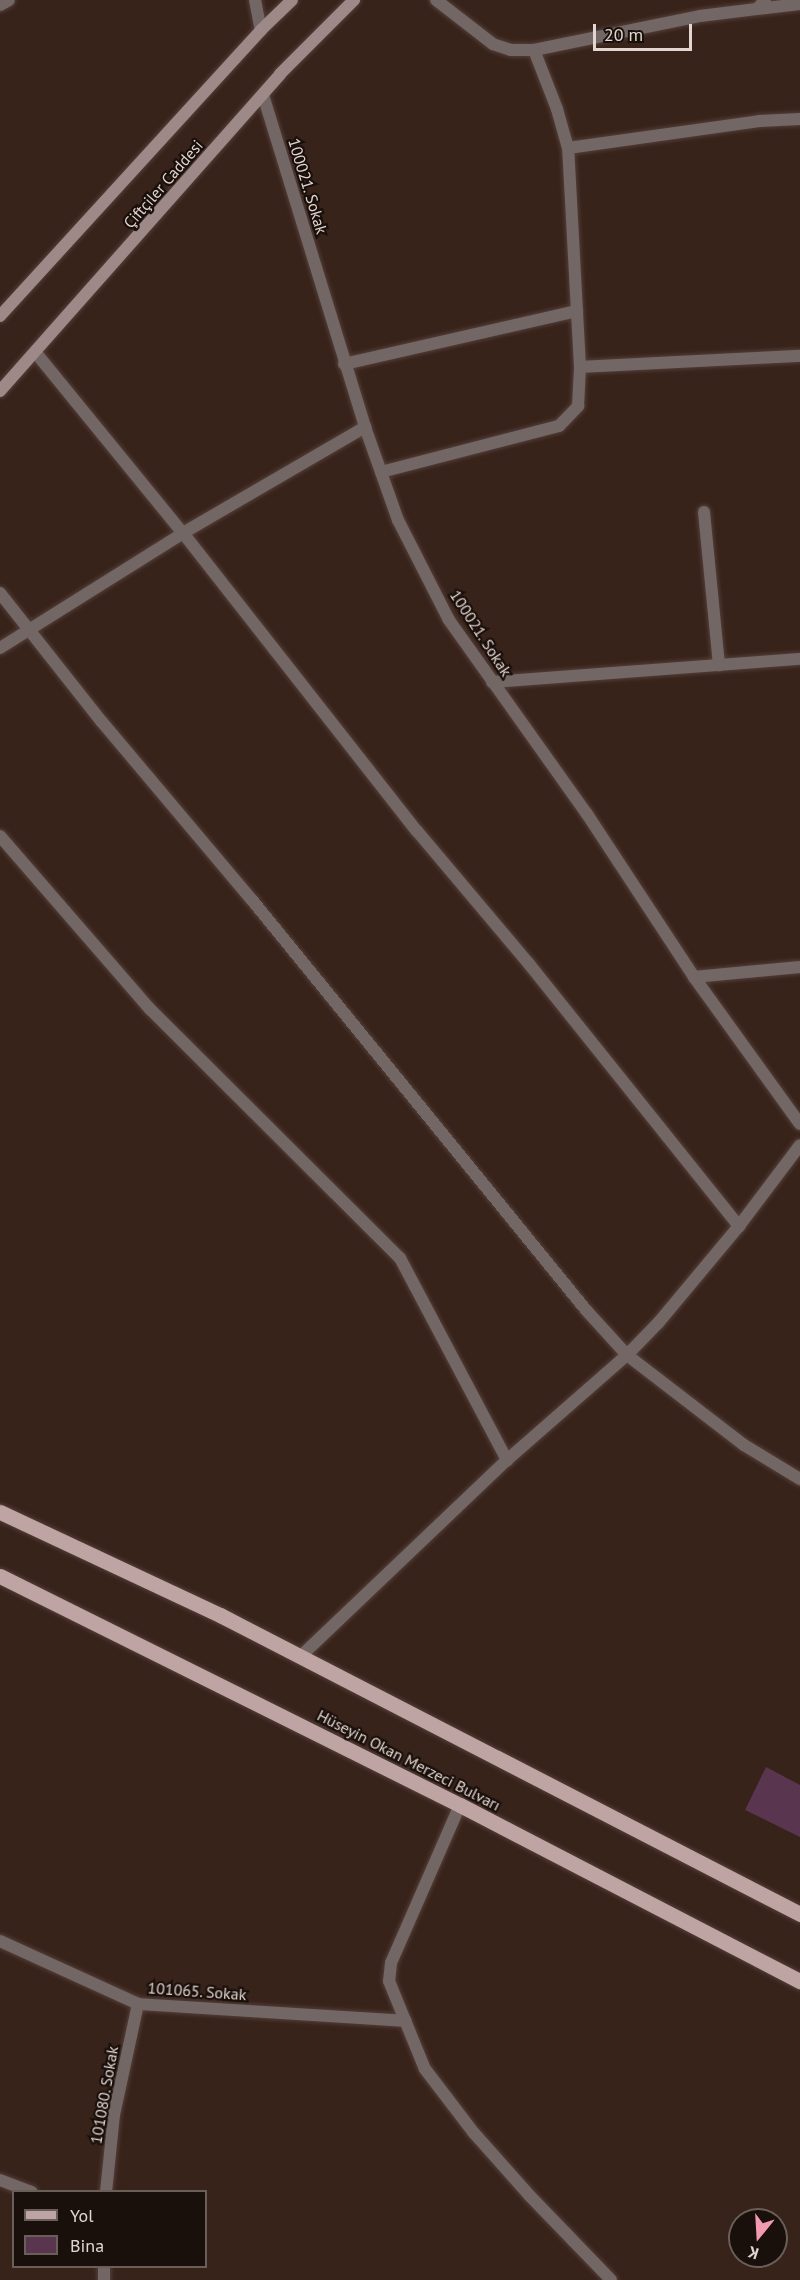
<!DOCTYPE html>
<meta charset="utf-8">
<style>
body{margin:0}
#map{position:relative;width:800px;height:2280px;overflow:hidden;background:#38231b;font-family:"PT Sans",sans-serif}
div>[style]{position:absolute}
.building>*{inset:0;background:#59354f}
.roads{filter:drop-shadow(0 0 2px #533f38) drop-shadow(0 0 2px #533f38)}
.street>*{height:12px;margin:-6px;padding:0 6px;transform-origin:6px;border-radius:6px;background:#736766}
.secondary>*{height:12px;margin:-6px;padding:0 6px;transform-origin:6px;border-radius:6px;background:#9d8988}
.primary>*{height:15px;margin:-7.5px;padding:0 7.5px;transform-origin:7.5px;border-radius:7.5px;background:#bea4a2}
span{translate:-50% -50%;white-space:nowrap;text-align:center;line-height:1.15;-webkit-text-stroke:4.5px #190f0b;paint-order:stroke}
.street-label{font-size:16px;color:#e3d5cf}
.legend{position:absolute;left:12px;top:2190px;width:195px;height:78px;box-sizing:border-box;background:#190f0b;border:2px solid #6a5e59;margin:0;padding:8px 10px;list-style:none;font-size:18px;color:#e3d5cf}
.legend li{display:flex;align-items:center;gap:12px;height:30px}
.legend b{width:30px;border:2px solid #6a5e59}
.north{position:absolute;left:728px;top:2208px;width:60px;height:60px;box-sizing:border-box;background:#190f0b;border:2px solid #6a5e59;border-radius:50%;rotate:198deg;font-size:16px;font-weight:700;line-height:24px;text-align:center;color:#e3d5cf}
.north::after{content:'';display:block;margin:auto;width:21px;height:27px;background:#f19ab1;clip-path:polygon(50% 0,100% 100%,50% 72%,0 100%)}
.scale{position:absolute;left:593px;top:24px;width:99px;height:27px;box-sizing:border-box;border:3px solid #e3d5cf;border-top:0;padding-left:8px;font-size:18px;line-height:21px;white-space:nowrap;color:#e3d5cf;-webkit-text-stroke:4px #190f0b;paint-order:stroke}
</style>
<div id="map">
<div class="building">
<i style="clip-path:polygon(766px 1767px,800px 1785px,800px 1837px,745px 1810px)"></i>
</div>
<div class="roads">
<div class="street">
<i style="left:255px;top:0;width:31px;rotate:79deg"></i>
<i style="left:0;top:5px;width:10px;rotate:-29deg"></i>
<i style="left:757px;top:9px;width:43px;rotate:-6.6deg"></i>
<i style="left:534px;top:50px;width:169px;rotate:-11.6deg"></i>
<i style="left:700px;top:16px;width:57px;rotate:-7deg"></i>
<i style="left:757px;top:9px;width:12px;rotate:-48deg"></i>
<i style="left:263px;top:95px;width:347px;rotate:72.9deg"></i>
<i style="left:365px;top:427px;width:99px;rotate:70.5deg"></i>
<i style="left:398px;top:520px;width:112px;rotate:63deg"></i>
<i style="left:449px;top:620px;width:238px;rotate:54.6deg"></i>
<i style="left:587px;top:814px;width:195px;rotate:56.7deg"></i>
<i style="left:694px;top:977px;width:181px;rotate:54.2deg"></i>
<i style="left:568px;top:148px;width:193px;rotate:-8deg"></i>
<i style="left:759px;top:121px;width:41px;rotate:-2.8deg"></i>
<i style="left:36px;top:353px;width:232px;rotate:50.8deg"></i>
<i style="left:183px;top:533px;width:379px;rotate:51.9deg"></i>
<i style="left:417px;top:831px;width:174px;rotate:49.9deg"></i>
<i style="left:529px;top:964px;width:336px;rotate:51.3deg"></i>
<i style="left:344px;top:364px;width:239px;rotate:-12.8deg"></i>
<i style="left:580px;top:367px;width:220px;rotate:-2.9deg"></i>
<i style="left:381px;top:472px;width:184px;rotate:-14.5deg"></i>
<i style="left:559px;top:426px;width:28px;rotate:-46deg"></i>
<i style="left:578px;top:406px;width:39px;rotate:-87deg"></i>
<i style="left:580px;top:367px;width:219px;rotate:-93.1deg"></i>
<i style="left:568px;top:148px;width:41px;rotate:-105.8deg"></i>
<i style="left:557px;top:109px;width:63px;rotate:-111.3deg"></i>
<i style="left:534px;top:50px;width:23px;rotate:180deg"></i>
<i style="left:511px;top:50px;width:19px;rotate:-162deg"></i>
<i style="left:493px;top:44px;width:72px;rotate:-142.3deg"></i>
<i style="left:704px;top:512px;width:154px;rotate:84.4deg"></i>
<i style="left:0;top:593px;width:164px;rotate:51.7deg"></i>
<i style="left:102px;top:722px;width:233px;rotate:49.9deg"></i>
<i style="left:252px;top:900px;width:529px;rotate:50.83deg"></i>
<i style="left:586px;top:1310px;width:61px;rotate:47.7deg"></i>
<i style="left:627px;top:1355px;width:148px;rotate:37.6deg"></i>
<i style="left:744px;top:1445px;width:66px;rotate:31.3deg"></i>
<i style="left:0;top:648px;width:216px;rotate:-32.1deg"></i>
<i style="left:183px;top:533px;width:211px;rotate:-30.2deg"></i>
<i style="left:492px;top:682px;width:309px;rotate:-4.3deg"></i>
<i style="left:0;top:836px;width:229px;rotate:49.1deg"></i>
<i style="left:150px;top:1009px;width:353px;rotate:44.9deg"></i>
<i style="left:400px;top:1258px;width:229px;rotate:62.1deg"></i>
<i style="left:694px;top:977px;width:106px;rotate:-5.4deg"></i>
<i style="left:301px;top:1656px;width:284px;rotate:-43.6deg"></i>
<i style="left:507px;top:1460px;width:159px;rotate:-41.2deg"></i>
<i style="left:627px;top:1355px;width:46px;rotate:-45.9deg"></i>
<i style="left:659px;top:1322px;width:125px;rotate:-50.2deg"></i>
<i style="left:739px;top:1226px;width:101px;rotate:-53deg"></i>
<i style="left:460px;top:1805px;width:172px;rotate:113.6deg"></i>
<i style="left:391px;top:1963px;width:18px;rotate:96deg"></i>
<i style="left:389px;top:1981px;width:95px;rotate:67.8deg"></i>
<i style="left:425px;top:2069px;width:81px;rotate:52.6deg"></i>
<i style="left:474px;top:2133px;width:83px;rotate:48.4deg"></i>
<i style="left:529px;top:2195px;width:118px;rotate:46deg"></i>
<i style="left:0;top:1941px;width:152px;rotate:24.5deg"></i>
<i style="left:138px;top:2004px;width:268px;rotate:3.6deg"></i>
<i style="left:0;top:2180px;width:34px;rotate:21deg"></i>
<i style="left:106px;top:2192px;width:77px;rotate:-84.1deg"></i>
<i style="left:114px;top:2115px;width:114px;rotate:-77.8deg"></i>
<i style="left:104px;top:2266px;width:14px;rotate:90deg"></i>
</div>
<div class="secondary">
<i style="left:0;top:316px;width:387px;rotate:-47.6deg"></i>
<i style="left:261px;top:30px;width:43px;rotate:-44.1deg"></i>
<i style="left:0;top:391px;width:423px;rotate:-48.5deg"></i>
<i style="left:280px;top:74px;width:105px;rotate:-45deg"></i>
</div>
<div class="primary">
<i style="left:0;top:1512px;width:243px;rotate:25.1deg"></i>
<i style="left:220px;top:1615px;width:653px;rotate:27.27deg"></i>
<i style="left:0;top:1576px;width:514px;rotate:26.47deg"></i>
<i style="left:460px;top:1805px;width:383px;rotate:27.4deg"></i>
</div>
</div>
<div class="street-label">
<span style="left:163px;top:184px;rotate:-49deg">Çiftçiler Caddesi</span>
<span style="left:308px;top:186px;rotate:73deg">100021. Sokak</span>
<span style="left:481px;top:633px;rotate:57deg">100021. Sokak</span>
<span style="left:409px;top:1760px;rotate:27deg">Hüseyin Okan Merzeci Bulvarı</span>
<span style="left:197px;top:1991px;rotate:4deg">101065. Sokak</span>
<span style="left:104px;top:2095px;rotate:-80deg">101080. Sokak</span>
</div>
<ul class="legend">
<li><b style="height:8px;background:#bea4a2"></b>Yol</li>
<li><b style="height:16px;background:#59354f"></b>Bina</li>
</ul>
<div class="north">K</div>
<div class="scale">20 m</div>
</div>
